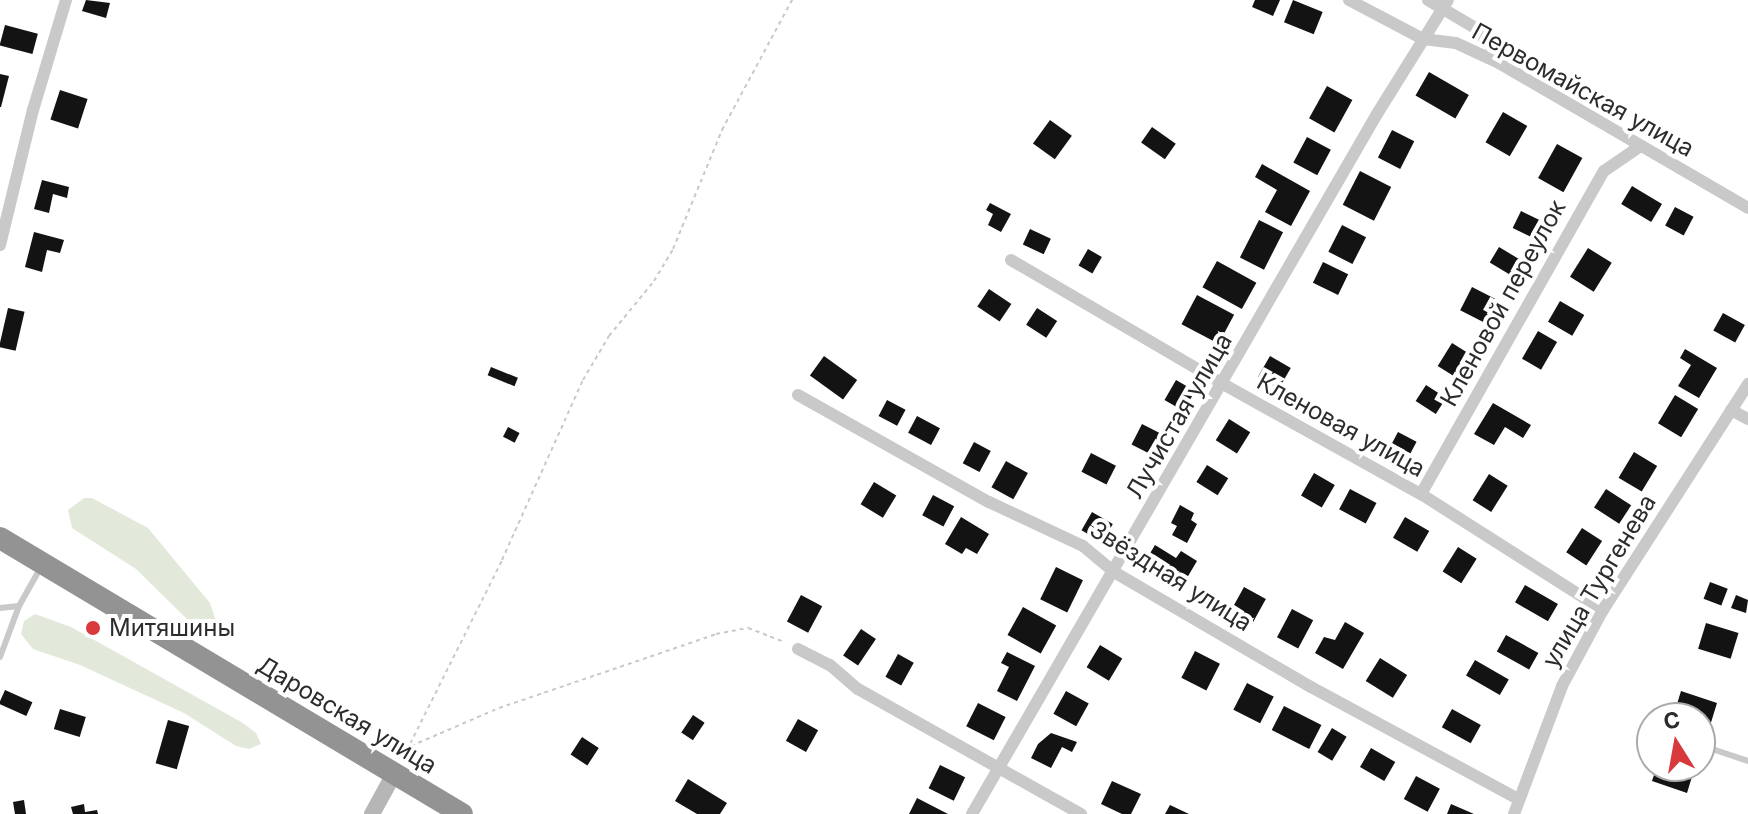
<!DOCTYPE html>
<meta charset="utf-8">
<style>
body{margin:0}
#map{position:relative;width:1748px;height:814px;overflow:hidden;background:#fff;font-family:Inter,sans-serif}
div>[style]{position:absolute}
.green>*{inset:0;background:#e2e9db}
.building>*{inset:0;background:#131313;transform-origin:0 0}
.path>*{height:2px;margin-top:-1px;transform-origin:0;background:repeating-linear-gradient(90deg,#c9c9c9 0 4px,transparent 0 8px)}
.lane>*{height:6px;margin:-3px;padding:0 3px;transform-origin:3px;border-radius:3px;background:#c9c9c9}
.street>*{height:12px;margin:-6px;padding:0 6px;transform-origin:6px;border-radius:6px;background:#c9c9c9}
.secondary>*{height:16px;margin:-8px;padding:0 8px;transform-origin:8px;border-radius:8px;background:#b6b6b6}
.highway>*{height:22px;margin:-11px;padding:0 11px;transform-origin:11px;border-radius:11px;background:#939393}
.dots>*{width:22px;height:22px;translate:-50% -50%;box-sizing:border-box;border:4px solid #fff;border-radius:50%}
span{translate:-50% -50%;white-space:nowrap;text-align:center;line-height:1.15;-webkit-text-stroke:8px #fff;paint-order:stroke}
.street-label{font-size:24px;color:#2c2c2c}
.poi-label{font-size:24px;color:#2c2c2c}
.left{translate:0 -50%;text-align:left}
.north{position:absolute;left:1636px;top:702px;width:80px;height:80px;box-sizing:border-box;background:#fff;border:2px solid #ababab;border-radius:50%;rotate:349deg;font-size:22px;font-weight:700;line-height:32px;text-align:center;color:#2c2c2c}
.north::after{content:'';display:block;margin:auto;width:28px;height:36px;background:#d8393d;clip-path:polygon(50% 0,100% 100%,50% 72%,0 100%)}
</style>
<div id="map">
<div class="green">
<i style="clip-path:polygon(84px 498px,92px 498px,148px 528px,210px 603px,217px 624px,212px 628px,199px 627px,188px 620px,136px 569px,72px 528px,68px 510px)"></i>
<i style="clip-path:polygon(35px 614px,71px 627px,243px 723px,256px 733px,261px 744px,249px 749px,236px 746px,184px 713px,80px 665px,33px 649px,21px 634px,24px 621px)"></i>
</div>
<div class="building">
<i style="clip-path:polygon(86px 0,110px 3px,106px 18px,82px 11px)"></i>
<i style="clip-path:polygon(1255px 0,1280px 0,1273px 16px,1252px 7px)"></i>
<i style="left:1293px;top:0;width:32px;height:24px;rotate:22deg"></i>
<i style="left:5px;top:25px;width:34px;height:21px;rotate:15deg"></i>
<i style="left:1429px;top:72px;width:46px;height:27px;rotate:30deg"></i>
<i style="clip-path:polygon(0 74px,9px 76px,1px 107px,0 107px)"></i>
<i style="left:1327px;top:86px;width:29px;height:37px;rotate:29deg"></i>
<i style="left:60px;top:90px;width:29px;height:31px;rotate:18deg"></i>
<i style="left:1503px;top:112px;width:28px;height:35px;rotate:30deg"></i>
<i style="left:1050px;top:120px;width:27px;height:29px;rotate:36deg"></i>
<i style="left:1152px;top:127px;width:29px;height:19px;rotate:35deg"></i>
<i style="left:1392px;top:130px;width:25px;height:31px;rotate:27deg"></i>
<i style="left:1307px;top:137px;width:27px;height:29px;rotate:28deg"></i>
<i style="left:1557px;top:144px;width:29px;height:39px;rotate:29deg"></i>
<i style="clip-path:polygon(1262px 164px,1310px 191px,1291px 226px,1265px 212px,1277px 190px,1255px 177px)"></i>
<i style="left:1360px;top:171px;width:35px;height:38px;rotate:27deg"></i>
<i style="clip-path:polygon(42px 180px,69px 187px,67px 198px,53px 194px,49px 213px,34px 209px)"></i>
<i style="left:1632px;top:186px;width:35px;height:21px;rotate:31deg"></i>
<i style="clip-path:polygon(990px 203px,1011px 214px,1001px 232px,988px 225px,993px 214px,986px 210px)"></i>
<i style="left:1675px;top:207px;width:21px;height:21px;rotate:28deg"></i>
<i style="left:1521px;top:211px;width:28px;height:19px;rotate:26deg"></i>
<i style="left:1259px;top:220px;width:27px;height:42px;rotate:27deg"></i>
<i style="left:1342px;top:225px;width:27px;height:30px;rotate:27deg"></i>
<i style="left:1030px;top:229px;width:23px;height:17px;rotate:25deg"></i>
<i style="clip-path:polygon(34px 232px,64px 240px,60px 253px,47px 250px,42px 272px,25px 267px)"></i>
<i style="left:1499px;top:247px;width:31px;height:18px;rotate:31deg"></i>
<i style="left:1588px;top:248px;width:28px;height:34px;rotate:32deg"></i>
<i style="left:1088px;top:249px;width:16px;height:19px;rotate:30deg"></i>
<i style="left:1217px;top:261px;width:45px;height:30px;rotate:29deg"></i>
<i style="left:1323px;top:262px;width:28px;height:23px;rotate:26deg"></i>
<i style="left:1472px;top:287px;width:28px;height:26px;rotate:27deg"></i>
<i style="left:989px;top:289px;width:27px;height:21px;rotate:34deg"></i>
<i style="left:1197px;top:295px;width:42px;height:33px;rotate:28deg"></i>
<i style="left:1560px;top:301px;width:28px;height:24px;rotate:30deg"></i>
<i style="left:8px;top:308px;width:17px;height:40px;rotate:13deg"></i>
<i style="left:1037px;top:308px;width:24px;height:20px;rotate:33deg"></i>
<i style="left:1723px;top:313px;width:25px;height:20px;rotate:29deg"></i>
<i style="left:1538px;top:331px;width:22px;height:32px;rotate:30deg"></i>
<i style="left:1452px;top:343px;width:25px;height:27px;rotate:32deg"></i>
<i style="clip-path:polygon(1685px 349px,1717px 368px,1699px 398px,1678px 386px,1691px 365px,1680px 358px)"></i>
<i style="left:824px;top:356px;width:41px;height:24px;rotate:36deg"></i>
<i style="left:1270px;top:356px;width:24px;height:24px;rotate:30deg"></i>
<i style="left:491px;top:367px;width:29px;height:9px;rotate:22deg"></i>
<i style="left:1176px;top:380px;width:22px;height:23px;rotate:30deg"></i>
<i style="left:1426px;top:385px;width:24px;height:19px;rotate:33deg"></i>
<i style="left:1675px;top:395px;width:27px;height:33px;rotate:31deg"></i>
<i style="left:887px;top:400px;width:21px;height:18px;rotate:28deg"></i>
<i style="clip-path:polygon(1493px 403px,1531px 425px,1523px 438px,1505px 427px,1494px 445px,1474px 434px)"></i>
<i style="left:917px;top:416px;width:26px;height:19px;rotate:28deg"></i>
<i style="left:1229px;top:419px;width:25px;height:25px;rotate:32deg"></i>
<i style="left:1142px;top:424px;width:27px;height:23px;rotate:27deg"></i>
<i style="left:508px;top:427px;width:13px;height:11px;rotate:27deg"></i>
<i style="left:1398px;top:432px;width:21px;height:19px;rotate:28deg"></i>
<i style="left:974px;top:442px;width:19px;height:24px;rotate:28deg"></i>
<i style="left:1634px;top:452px;width:27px;height:30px;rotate:31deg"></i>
<i style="left:1091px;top:453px;width:28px;height:21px;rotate:27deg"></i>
<i style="left:1006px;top:461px;width:25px;height:30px;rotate:29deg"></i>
<i style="left:1207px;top:465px;width:25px;height:20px;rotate:32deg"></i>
<i style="left:1314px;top:473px;width:24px;height:26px;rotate:30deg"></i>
<i style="left:1489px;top:474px;width:22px;height:31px;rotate:32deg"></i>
<i style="left:874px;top:482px;width:26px;height:26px;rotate:31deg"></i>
<i style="left:1350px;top:489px;width:30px;height:23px;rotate:28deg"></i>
<i style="left:1606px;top:489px;width:30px;height:22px;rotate:33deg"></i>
<i style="left:933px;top:495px;width:24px;height:23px;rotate:28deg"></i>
<i style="clip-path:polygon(1180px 505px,1194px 513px,1191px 520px,1197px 524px,1187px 543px,1172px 535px,1177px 526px,1171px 523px)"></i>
<i style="left:1092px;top:512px;width:24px;height:21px;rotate:30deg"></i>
<i style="clip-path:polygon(961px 517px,989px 534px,977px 554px,966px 548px,962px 554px,945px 544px)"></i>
<i style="left:1405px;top:517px;width:28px;height:24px;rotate:30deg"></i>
<i style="left:1582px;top:528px;width:24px;height:29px;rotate:33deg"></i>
<i style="clip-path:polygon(1155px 545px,1176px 558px,1181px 551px,1197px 561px,1181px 588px,1143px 565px)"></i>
<i style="left:1458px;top:547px;width:22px;height:29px;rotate:32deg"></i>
<i style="left:1056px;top:567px;width:30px;height:36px;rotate:26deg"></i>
<i style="left:1710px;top:582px;width:19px;height:18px;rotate:21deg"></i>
<i style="left:1525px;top:585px;width:38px;height:20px;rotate:30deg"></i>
<i style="left:1244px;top:587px;width:25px;height:34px;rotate:29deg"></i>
<i style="left:801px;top:595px;width:24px;height:30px;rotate:28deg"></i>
<i style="clip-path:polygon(1736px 595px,1748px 600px,1746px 613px,1731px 608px)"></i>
<i style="left:1023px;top:607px;width:38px;height:32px;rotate:29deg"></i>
<i style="left:1292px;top:609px;width:24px;height:32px;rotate:28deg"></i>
<i style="clip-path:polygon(1345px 622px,1364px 633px,1343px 669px,1315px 653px,1324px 637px,1335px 640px)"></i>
<i style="left:1706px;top:623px;width:34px;height:27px;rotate:17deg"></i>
<i style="left:861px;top:629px;width:18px;height:32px;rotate:34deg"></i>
<i style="left:1506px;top:635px;width:37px;height:19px;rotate:29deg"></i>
<i style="left:1100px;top:645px;width:26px;height:26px;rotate:31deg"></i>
<i style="left:1195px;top:651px;width:28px;height:30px;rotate:27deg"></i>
<i style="clip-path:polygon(1007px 652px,1035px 666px,1017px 701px,997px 691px,1009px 667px,1001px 663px)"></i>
<i style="left:898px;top:654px;width:18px;height:26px;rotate:29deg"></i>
<i style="left:1380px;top:658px;width:32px;height:27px;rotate:32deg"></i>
<i style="left:1475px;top:660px;width:39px;height:18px;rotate:30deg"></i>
<i style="left:1247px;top:683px;width:30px;height:30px;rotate:27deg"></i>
<i style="left:5px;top:690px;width:30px;height:15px;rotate:24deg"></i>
<i style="left:1066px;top:691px;width:26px;height:26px;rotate:29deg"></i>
<i style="clip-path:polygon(1681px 691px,1717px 703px,1709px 729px,1700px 726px,1700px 718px,1673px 717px)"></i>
<i style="left:978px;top:703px;width:31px;height:26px;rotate:27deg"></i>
<i style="left:1284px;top:706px;width:42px;height:27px;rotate:27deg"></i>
<i style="left:60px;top:709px;width:27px;height:21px;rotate:17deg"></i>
<i style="left:1452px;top:709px;width:33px;height:21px;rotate:29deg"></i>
<i style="left:693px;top:715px;width:14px;height:21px;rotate:34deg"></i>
<i style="left:798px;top:719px;width:23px;height:25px;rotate:29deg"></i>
<i style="left:168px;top:720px;width:22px;height:45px;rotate:16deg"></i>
<i style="left:1332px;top:728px;width:17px;height:28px;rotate:31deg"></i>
<i style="clip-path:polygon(1051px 733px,1077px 742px,1072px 752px,1062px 747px,1051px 768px,1031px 758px,1038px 744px)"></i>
<i style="left:582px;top:737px;width:20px;height:21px;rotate:33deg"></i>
<i style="left:1371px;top:748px;width:28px;height:22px;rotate:30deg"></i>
<i style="left:940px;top:765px;width:28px;height:26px;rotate:26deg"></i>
<i style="clip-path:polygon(1657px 766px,1695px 767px,1687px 793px,1652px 781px)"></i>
<i style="left:1416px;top:776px;width:27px;height:26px;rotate:28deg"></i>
<i style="clip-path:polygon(688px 779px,727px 803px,720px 814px,697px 814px,675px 801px)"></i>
<i style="clip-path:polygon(1112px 781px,1141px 794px,1131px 814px,1122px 814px,1101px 804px)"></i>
<i style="clip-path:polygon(917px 798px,948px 814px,909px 814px)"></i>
<i style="clip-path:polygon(24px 800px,26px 814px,15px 814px,13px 802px)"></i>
<i style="clip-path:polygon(84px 804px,85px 812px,97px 810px,98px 814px,73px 814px,71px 807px)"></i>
<i style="clip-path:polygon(1451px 804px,1474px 814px,1447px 814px)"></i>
<i style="clip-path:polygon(1170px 805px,1189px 814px,1165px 814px)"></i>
</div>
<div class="path">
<i style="left:411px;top:746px;width:96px;rotate:-23.4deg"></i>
<i style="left:499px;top:708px;width:229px;rotate:-18.8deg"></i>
<i style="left:716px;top:634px;width:33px;rotate:-11deg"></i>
<i style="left:748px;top:628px;width:40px;rotate:21deg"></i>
<i style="left:403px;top:758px;width:221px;rotate:-63.4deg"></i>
<i style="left:502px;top:560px;width:197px;rotate:-65.8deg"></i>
<i style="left:583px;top:380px;width:51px;rotate:-59.4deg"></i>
<i style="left:609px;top:336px;width:71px;rotate:-50.7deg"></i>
<i style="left:654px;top:281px;width:37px;rotate:-59deg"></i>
<i style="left:673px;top:249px;width:129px;rotate:-67.6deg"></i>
<i style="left:722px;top:130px;width:148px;rotate:-61.7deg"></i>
</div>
<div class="lane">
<i style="left:0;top:608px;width:19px;rotate:-6deg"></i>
<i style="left:0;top:657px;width:54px;rotate:-69.6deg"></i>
<i style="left:19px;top:606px;width:45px;rotate:-60.6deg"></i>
<i style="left:1700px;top:745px;width:51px;rotate:18.4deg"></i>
</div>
<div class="street">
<i style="left:1349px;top:0;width:84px;rotate:27.8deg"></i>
<i style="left:1423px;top:39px;width:33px;rotate:7deg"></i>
<i style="left:1456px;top:43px;width:47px;rotate:24.9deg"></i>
<i style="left:1499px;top:63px;width:288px;rotate:30.2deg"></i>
<i style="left:1428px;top:0;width:57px;rotate:30.6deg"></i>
<i style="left:1477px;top:29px;width:40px;rotate:56deg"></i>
<i style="left:0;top:245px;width:139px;rotate:-76.3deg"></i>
<i style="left:33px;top:110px;width:115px;rotate:-73.3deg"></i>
<i style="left:1011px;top:260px;width:246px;rotate:30.3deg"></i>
<i style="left:1223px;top:384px;width:227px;rotate:29.1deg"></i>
<i style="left:1421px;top:494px;width:216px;rotate:32.5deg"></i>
<i style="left:798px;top:395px;width:219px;rotate:29.3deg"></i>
<i style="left:989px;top:502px;width:104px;rotate:25.1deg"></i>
<i style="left:1083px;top:546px;width:40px;rotate:40deg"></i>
<i style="left:1114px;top:572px;width:228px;rotate:30.3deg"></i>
<i style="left:1311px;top:687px;width:235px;rotate:28.4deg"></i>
<i style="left:1731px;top:410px;width:19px;rotate:28deg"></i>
<i style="left:1421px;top:494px;width:371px;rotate:-60.5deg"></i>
<i style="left:1604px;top:171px;width:42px;rotate:-34.4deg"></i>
<i style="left:798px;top:649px;width:36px;rotate:27deg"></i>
<i style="left:830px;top:665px;width:37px;rotate:41deg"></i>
<i style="left:858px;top:689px;width:256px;rotate:29.3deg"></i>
<i style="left:972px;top:814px;width:809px;rotate:-59.95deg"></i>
<i style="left:1377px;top:114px;width:134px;rotate:-58.1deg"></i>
<i style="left:1514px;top:814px;width:137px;rotate:-69.4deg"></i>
<i style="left:1562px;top:686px;width:86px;rotate:-61.7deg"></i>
<i style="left:1603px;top:610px;width:269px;rotate:-57.3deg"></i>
</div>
<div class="secondary">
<i style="left:372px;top:814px;width:46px;rotate:-61.2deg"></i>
</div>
<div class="highway">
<i style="left:0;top:538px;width:538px;rotate:30.85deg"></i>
</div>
<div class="dots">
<i style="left:93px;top:628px;background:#d8393d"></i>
</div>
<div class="street-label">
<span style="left:1583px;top:90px;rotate:29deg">Первомайская улица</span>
<span style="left:1503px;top:303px;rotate:-61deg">Кленовой переулок</span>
<span style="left:1179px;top:416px;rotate:-60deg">Лучистая улица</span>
<span style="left:1341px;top:425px;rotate:29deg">Кленовая улица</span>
<span style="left:1171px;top:576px;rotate:32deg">Звёздная улица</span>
<span style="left:1599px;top:581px;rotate:-59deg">улица Тургенева</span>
<span style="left:347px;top:715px;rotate:31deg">Даровская улица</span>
</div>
<div class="poi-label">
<span class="left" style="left:109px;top:628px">Митяшины</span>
</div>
<div class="north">С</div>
</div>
